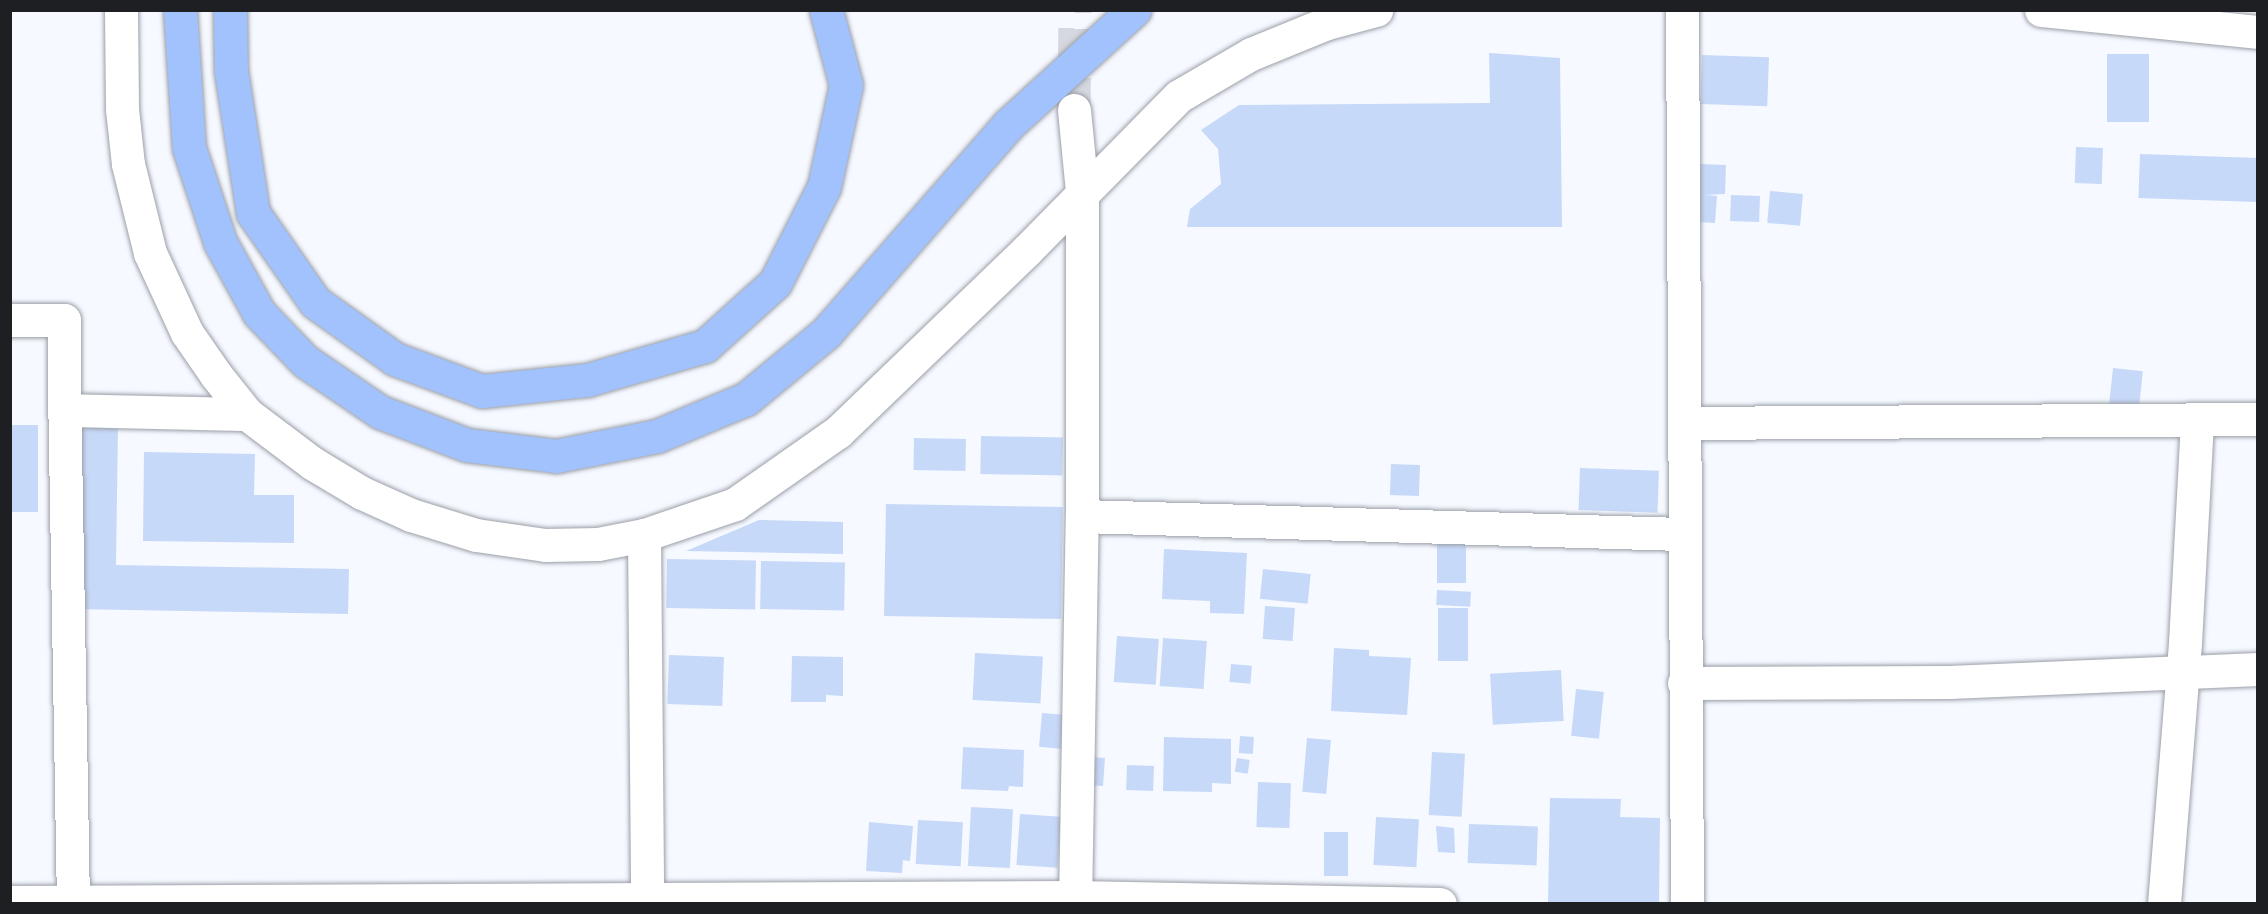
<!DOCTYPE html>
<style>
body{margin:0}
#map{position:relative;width:2268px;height:914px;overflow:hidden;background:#f6f9ff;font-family:"Fira Sans",sans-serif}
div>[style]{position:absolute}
.building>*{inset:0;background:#c7d9f8;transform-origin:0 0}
.minor-tunnel>*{height:33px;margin-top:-16.5px;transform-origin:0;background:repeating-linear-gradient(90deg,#d5d8de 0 33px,transparent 0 49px)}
.roads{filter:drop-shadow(0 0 2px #9b9fa8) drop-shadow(0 0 2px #9b9fa8)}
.minor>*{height:33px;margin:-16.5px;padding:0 16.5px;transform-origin:16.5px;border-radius:16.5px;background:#fff}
.motorway>*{height:33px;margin:-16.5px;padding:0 16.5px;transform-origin:16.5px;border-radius:16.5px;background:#a2c2fd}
span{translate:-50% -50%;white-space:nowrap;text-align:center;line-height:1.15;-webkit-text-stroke:6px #fff;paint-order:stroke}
.frame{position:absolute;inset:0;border:12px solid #1d1f23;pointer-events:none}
</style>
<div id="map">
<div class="building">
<i style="clip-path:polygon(1489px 53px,1560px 58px,1562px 227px,1187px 227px,1190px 209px,1221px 184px,1218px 149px,1201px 130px,1239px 105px,1490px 103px)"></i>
<i style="left:2107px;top:54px;width:42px;height:68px"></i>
<i style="left:1702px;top:55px;width:67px;height:49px;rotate:2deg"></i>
<i style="left:2076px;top:147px;width:27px;height:36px;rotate:2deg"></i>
<i style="left:2140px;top:154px;width:118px;height:44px;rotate:2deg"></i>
<i style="clip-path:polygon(1700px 164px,1726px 165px,1725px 194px,1705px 195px,1717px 196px,1715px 223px,1699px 222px)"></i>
<i style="left:1770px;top:191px;width:33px;height:32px;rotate:5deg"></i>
<i style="left:1731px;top:195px;width:29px;height:26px;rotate:2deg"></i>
<i style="left:2113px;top:368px;width:30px;height:36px;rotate:6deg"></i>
<i style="left:10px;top:425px;width:28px;height:87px"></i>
<i style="clip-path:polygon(77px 426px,118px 426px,116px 565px,349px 569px,348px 614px,74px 609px)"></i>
<i style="left:981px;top:436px;width:82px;height:38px;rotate:1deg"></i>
<i style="left:914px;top:438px;width:52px;height:32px;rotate:1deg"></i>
<i style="clip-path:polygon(144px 452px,255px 454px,254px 495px,294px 495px,294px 543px,143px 541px)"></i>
<i style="left:1391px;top:464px;width:29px;height:31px;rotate:2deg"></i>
<i style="left:1580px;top:468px;width:79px;height:42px;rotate:2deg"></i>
<i style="left:886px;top:504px;width:177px;height:112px;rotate:1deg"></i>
<i style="clip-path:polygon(759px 520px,843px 522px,843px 554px,686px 551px)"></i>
<i style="left:1437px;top:544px;width:29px;height:39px"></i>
<i style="clip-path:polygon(1164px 549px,1247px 553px,1244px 614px,1210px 613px,1210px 601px,1162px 599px)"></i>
<i style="left:667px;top:559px;width:89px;height:49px;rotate:1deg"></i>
<i style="left:761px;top:561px;width:84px;height:48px;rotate:1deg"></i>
<i style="left:1263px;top:569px;width:48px;height:30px;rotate:6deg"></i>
<i style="left:1437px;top:590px;width:34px;height:15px;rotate:3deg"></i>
<i style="left:1265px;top:606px;width:30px;height:33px;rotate:4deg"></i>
<i style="left:1438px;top:608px;width:30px;height:53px"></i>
<i style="left:1117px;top:636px;width:42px;height:46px;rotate:4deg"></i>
<i style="left:1163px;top:638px;width:44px;height:48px;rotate:4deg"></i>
<i style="clip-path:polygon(1334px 648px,1369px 650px,1369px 656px,1411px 658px,1407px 715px,1331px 711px)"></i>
<i style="left:975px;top:653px;width:68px;height:47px;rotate:3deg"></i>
<i style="left:669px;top:655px;width:55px;height:49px;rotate:2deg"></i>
<i style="clip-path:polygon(792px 656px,843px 657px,843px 696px,826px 695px,826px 702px,791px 702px)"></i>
<i style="left:1231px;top:664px;width:21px;height:18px;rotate:5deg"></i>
<i style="left:1561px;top:670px;width:51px;height:71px;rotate:87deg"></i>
<i style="left:1576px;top:689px;width:28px;height:47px;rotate:6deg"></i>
<i style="left:1042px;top:713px;width:24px;height:34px;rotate:5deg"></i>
<i style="left:1240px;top:736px;width:14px;height:17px;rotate:4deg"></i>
<i style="clip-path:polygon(1164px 737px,1231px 739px,1231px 784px,1212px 783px,1212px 792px,1163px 791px)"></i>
<i style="left:1307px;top:738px;width:24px;height:54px;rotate:5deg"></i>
<i style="clip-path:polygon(963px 747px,1024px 750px,1023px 787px,1009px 786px,1008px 791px,961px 789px)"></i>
<i style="left:1432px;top:752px;width:33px;height:63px;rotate:3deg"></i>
<i style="left:1091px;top:757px;width:14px;height:28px;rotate:4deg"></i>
<i style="left:1237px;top:758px;width:13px;height:14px;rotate:9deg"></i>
<i style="left:1127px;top:765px;width:27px;height:25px;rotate:2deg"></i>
<i style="left:1258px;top:782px;width:33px;height:45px;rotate:2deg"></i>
<i style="clip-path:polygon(1550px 798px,1621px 799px,1620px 817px,1660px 818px,1659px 904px,1548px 903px)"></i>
<i style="left:971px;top:807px;width:42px;height:59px;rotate:3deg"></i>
<i style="left:1020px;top:814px;width:41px;height:51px;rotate:4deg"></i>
<i style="left:1376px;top:817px;width:43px;height:48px;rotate:3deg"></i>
<i style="left:918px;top:820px;width:45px;height:44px;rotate:3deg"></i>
<i style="clip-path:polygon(869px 822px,913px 826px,910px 861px,903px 860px,902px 873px,866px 871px)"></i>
<i style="left:1469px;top:824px;width:69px;height:39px;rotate:2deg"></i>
<i style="clip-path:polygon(1436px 826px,1454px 828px,1455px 853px,1438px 852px)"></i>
<i style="left:1324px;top:832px;width:24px;height:44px"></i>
</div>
<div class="minor-tunnel">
<i style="left:1074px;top:110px;width:100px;rotate:-89.4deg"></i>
</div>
<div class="roads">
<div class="minor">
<i style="left:121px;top:10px;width:99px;rotate:89.4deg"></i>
<i style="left:122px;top:109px;width:55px;rotate:83.8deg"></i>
<i style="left:128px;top:164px;width:92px;rotate:76.1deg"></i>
<i style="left:150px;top:253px;width:88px;rotate:65.2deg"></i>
<i style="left:187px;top:333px;width:51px;rotate:55.4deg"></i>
<i style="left:216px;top:375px;width:50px;rotate:51.5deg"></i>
<i style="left:247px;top:414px;width:81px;rotate:37deg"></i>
<i style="left:312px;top:463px;width:58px;rotate:31deg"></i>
<i style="left:362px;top:493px;width:54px;rotate:24.2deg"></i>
<i style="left:411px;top:515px;width:68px;rotate:17.1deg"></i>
<i style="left:476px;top:535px;width:70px;rotate:8.2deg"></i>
<i style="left:545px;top:545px;width:53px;rotate:-1.1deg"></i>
<i style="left:598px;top:544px;width:47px;rotate:-11.1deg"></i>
<i style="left:644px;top:535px;width:96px;rotate:-18.8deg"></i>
<i style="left:735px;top:504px;width:126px;rotate:-35deg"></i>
<i style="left:838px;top:432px;width:262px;rotate:-43.9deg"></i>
<i style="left:1027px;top:250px;width:216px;rotate:-45.4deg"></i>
<i style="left:1179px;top:96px;width:83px;rotate:-30.3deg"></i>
<i style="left:1251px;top:54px;width:82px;rotate:-22.2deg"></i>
<i style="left:1327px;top:23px;width:51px;rotate:-14.9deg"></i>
<i style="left:1682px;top:10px;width:894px;rotate:89.68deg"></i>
<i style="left:2041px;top:10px;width:218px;rotate:5.8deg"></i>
<i style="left:1074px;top:110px;width:81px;rotate:84.4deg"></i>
<i style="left:1082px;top:191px;width:325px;rotate:90deg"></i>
<i style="left:1082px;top:516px;width:601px;rotate:1.72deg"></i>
<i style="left:10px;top:320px;width:54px"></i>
<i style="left:64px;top:320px;width:90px;rotate:90deg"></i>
<i style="left:1684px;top:423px;width:574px;rotate:-0.4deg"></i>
<i style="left:644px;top:535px;width:369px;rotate:89.5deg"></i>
<i style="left:1684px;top:683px;width:265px;rotate:-0.2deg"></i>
<i style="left:1949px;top:682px;width:309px;rotate:-2.4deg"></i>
<i style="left:10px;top:902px;width:1065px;rotate:-0.27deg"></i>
<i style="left:1075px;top:897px;width:365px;rotate:1.1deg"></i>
<i style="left:73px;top:904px;width:494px;rotate:-91deg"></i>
<i style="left:64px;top:410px;width:183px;rotate:1.3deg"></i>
<i style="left:1075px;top:904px;width:388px;rotate:-89deg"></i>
<i style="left:2164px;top:904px;width:262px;rotate:-85.4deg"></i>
<i style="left:2185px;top:643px;width:222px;rotate:-86.9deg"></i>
</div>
<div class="motorway">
<i style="left:180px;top:10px;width:138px;rotate:86.3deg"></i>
<i style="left:189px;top:148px;width:99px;rotate:71.7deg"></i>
<i style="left:220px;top:242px;width:81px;rotate:61.2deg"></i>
<i style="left:259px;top:313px;width:66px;rotate:46.2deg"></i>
<i style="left:305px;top:361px;width:91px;rotate:34.2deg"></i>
<i style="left:380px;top:412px;width:93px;rotate:20.8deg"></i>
<i style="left:467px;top:445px;width:90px;rotate:7deg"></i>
<i style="left:556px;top:456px;width:103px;rotate:-11.2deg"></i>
<i style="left:657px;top:436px;width:96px;rotate:-22.6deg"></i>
<i style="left:746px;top:399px;width:104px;rotate:-39.5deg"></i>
<i style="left:826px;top:333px;width:276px;rotate:-48.8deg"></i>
<i style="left:1008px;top:125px;width:171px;rotate:-42.4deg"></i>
<i style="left:230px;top:10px;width:61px;rotate:89.1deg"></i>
<i style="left:231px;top:71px;width:144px;rotate:81.2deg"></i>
<i style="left:253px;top:213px;width:108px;rotate:55.1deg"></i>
<i style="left:315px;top:302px;width:98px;rotate:35.5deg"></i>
<i style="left:395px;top:359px;width:93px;rotate:20.2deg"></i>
<i style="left:482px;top:391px;width:106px;rotate:-6deg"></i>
<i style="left:587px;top:380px;width:123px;rotate:-16.1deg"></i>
<i style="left:705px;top:346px;width:94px;rotate:-42deg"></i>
<i style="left:775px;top:283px;width:108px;rotate:-63deg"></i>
<i style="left:824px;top:187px;width:104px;rotate:-77.8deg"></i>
<i style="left:846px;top:85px;width:78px;rotate:-104.9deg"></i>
</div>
</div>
<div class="frame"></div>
</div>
